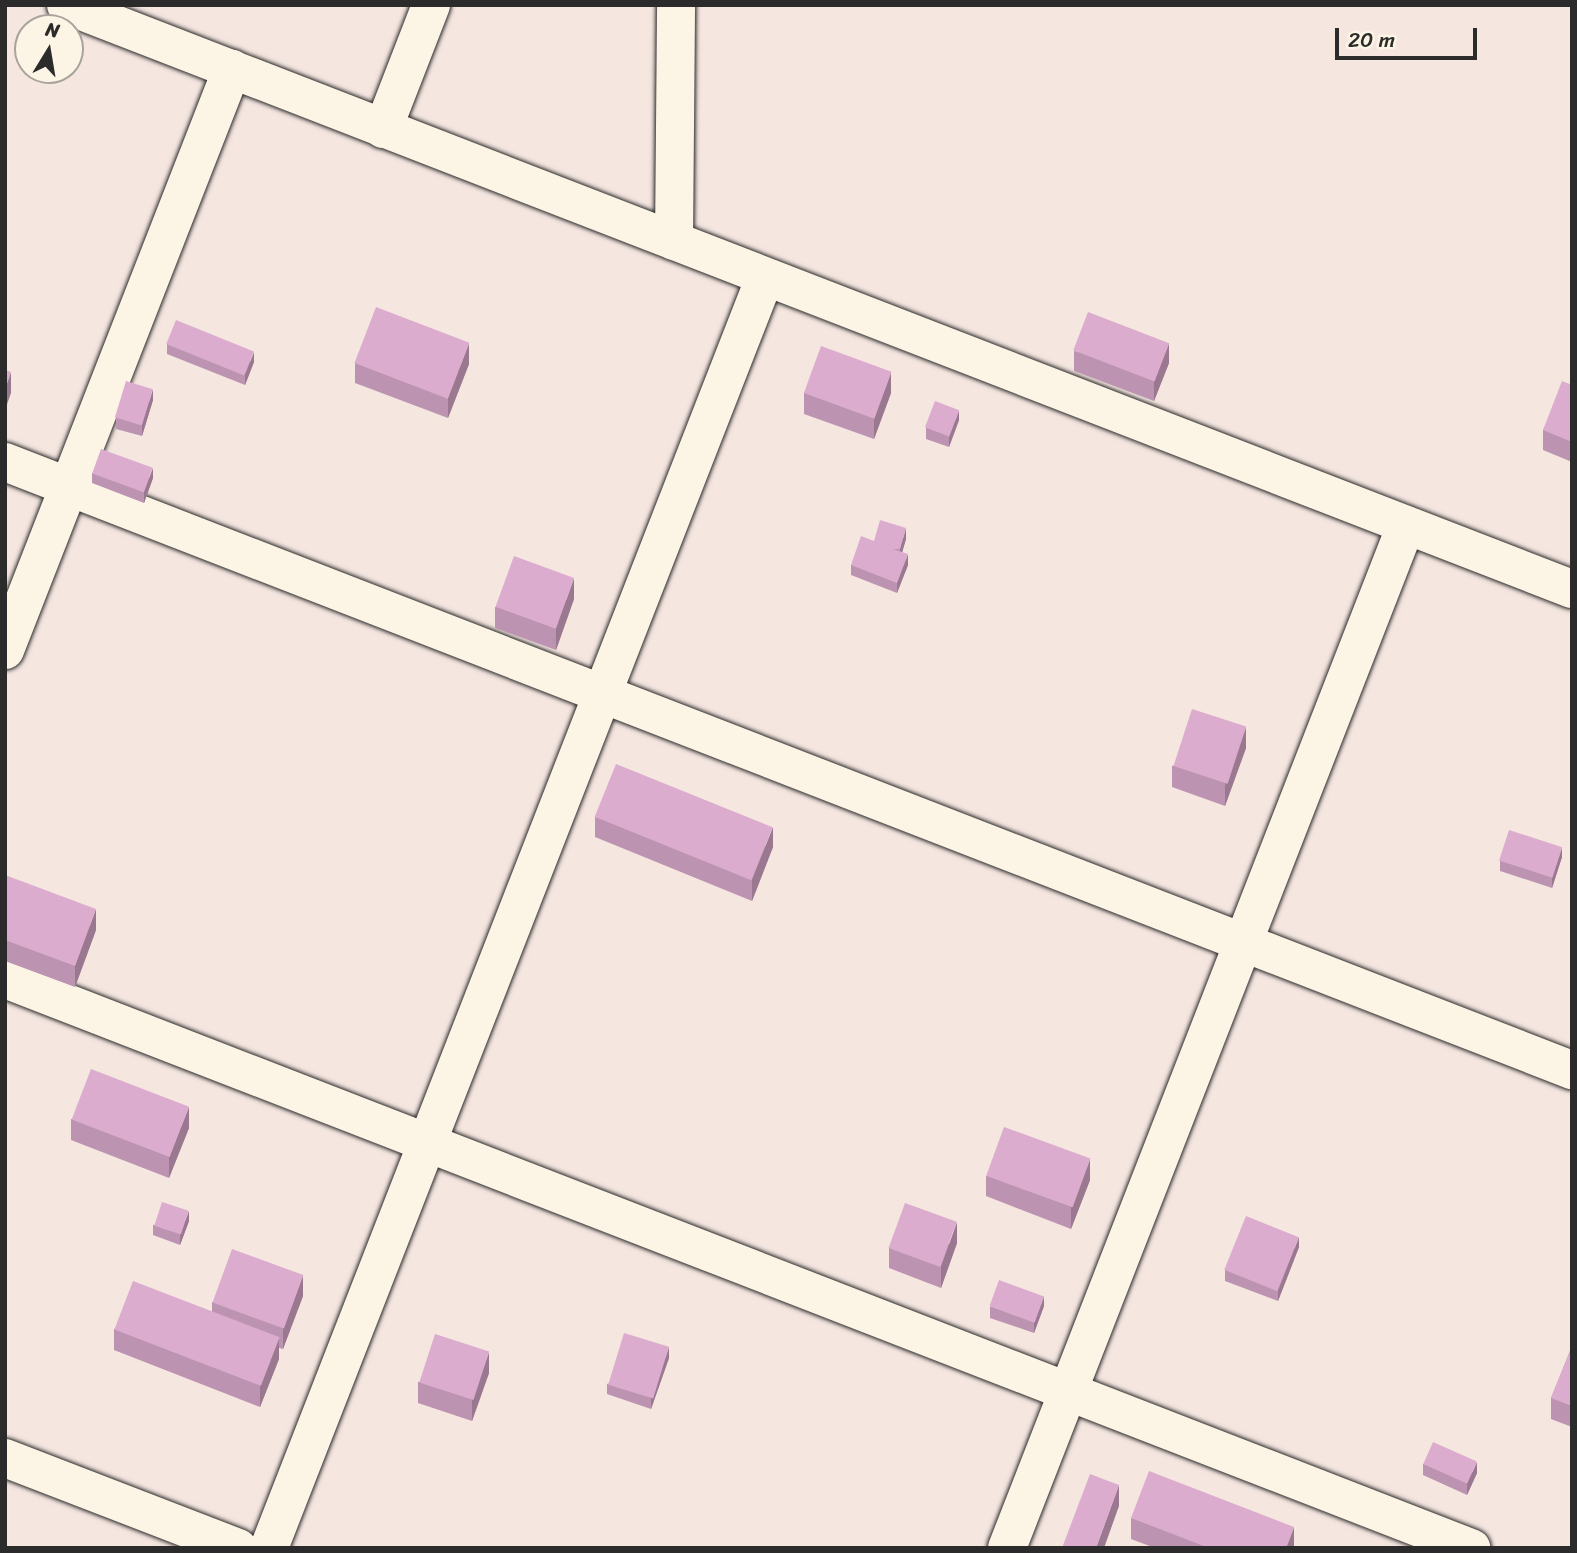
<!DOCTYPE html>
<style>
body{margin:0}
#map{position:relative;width:1577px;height:1553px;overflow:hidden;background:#f5e6e0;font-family:Sriracha,sans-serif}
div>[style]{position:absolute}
.roads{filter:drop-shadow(0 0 2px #2b2b2b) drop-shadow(0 0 2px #2b2b2b)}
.minor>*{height:38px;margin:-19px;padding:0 19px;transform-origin:19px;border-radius:19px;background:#fcf5e5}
.wall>*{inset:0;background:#bc94b1}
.shaded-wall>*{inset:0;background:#997890}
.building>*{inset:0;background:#dbacce;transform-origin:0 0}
span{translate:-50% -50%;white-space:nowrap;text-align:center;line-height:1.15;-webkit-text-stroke:7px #fcf5e5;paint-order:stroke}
.frame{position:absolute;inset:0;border:7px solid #2b2b2b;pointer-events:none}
.north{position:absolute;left:14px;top:14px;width:70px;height:70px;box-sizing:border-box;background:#fcf5e5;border:2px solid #a8a49b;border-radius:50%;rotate:11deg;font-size:19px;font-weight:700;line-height:28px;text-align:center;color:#2b2b2b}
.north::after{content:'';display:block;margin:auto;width:24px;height:32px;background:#2b2b2b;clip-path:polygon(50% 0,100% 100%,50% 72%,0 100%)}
.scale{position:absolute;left:1335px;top:28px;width:142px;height:32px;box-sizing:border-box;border:4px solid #2b2b2b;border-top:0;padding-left:9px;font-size:21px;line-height:24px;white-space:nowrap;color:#2b2b2b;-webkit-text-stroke:5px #fcf5e5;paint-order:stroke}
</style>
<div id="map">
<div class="roads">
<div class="minor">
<i style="left:66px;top:5px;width:1615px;rotate:21.2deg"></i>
<i style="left:383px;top:129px;width:133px;rotate:-68.8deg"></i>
<i style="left:674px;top:241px;width:236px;rotate:-89.5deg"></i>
<i style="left:5px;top:462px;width:1681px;rotate:21.21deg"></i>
<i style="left:5px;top:650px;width:624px;rotate:-68.66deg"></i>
<i style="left:5px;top:979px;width:1573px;rotate:21.21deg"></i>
<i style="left:5px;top:1458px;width:250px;rotate:21.1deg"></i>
<i style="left:269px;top:1548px;width:1364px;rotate:-68.68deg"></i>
<i style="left:1007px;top:1548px;width:1098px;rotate:-68.69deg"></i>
</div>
</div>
<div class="wall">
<i style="clip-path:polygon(167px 344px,254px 362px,245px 385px,167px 354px)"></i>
<i style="clip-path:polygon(1074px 351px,1169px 363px,1154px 401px,1074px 371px)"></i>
<i style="clip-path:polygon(355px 363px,469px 364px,448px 418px,355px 383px)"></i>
<i style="clip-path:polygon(1572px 385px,1572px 462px,1543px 450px,1543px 430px)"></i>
<i style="clip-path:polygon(804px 393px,891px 393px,874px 439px,804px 414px)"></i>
<i style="clip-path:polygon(153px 400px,142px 436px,116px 429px,116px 418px)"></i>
<i style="clip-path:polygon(959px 420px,949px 447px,926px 439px,926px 428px)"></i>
<i style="clip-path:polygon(92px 473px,153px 478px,144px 503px,92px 483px)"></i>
<i style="clip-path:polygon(906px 539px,902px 552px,908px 565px,897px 593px,851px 575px,851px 565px,874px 541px)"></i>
<i style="clip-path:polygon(574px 599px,556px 650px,495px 628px,495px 607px)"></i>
<i style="clip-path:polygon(1246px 748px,1225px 806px,1172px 787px,1172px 766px)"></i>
<i style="clip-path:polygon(595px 817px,773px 847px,752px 901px,595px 837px)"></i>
<i style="clip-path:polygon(1562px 857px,1552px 888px,1500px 871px,1500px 861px)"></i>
<i style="clip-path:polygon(5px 875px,96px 930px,75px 987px,5px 961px)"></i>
<i style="clip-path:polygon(71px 1119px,189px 1128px,169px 1178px,71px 1140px)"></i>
<i style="clip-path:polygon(986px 1176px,1090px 1180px,1071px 1229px,986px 1196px)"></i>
<i style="clip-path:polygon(189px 1221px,180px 1245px,153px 1235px,153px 1225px)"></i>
<i style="clip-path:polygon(957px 1243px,941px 1288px,889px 1268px,889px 1248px)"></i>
<i style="clip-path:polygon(1299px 1247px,1278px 1301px,1225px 1281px,1225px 1270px)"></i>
<i style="clip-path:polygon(303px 1296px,283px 1349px,279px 1348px,279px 1359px,260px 1407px,114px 1350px,114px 1329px,212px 1311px,212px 1302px)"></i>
<i style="clip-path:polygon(1044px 1306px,1034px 1333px,990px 1318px,990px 1307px)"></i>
<i style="clip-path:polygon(1572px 1346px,1572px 1427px,1551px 1419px,1551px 1398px)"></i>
<i style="clip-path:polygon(669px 1358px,651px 1409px,607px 1394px,607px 1384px)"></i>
<i style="clip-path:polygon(489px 1373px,472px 1421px,418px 1403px,418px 1382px)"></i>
<i style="clip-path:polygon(1423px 1464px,1477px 1473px,1467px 1495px,1423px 1475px)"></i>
<i style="clip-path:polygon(1131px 1518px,1294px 1548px,1155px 1548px,1131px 1539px)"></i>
</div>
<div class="shaded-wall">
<i style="clip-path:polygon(469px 343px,469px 364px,448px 418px,448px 398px)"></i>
<i style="clip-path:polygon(1169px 343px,1169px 363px,1154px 401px,1154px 381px)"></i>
<i style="clip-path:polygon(254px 352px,254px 362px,245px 385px,245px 375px)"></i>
<i style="clip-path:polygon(11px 372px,11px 393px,5px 410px,5px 389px)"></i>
<i style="clip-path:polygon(891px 372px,891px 393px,874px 439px,874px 419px)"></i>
<i style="clip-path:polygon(153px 389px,153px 400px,142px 436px,142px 425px)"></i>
<i style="clip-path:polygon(959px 410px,959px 420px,949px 447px,949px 437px)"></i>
<i style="clip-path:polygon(153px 468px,153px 478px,144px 503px,144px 492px)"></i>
<i style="clip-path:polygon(906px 528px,906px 539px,900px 560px,900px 549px)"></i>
<i style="clip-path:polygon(908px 554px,908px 565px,897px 593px,897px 583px)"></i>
<i style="clip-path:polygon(574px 578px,574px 599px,556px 650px,556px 629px)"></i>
<i style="clip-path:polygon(1246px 727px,1246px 748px,1225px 806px,1225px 785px)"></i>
<i style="clip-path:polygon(773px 827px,773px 847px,752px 901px,752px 880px)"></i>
<i style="clip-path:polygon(1562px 847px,1562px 857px,1552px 888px,1552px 877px)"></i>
<i style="clip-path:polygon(96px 909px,96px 930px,75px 987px,75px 966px)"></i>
<i style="clip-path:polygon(189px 1107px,189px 1128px,169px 1178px,169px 1157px)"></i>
<i style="clip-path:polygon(1090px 1159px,1090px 1180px,1071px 1229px,1071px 1208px)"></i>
<i style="clip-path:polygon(189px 1211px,189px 1221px,180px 1245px,180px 1234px)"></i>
<i style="clip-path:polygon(957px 1222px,957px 1243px,941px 1288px,941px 1267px)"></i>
<i style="clip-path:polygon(1299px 1237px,1299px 1247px,1278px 1301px,1278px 1291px)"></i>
<i style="clip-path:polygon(303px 1275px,303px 1296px,283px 1349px,283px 1328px)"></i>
<i style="clip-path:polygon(1044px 1296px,1044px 1306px,1034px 1333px,1034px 1323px)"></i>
<i style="clip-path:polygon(279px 1338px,279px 1359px,260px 1407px,260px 1386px)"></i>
<i style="clip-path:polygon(669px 1347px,669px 1358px,651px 1409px,651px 1399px)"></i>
<i style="clip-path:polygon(489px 1352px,489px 1373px,472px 1421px,472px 1400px)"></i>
<i style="clip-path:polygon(1477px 1462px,1477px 1473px,1467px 1495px,1467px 1484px)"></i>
<i style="clip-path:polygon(1119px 1485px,1119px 1506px,1104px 1548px,1096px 1548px)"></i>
<i style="clip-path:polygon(1294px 1527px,1294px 1548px,1286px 1548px)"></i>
</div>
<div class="building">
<i style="left:376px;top:307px;width:100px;height:60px;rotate:21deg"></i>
<i style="left:1088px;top:312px;width:87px;height:41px;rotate:21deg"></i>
<i style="left:176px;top:320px;width:84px;height:26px;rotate:22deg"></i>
<i style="left:821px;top:346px;width:75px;height:50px;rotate:20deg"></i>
<i style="clip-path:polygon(5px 370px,11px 372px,5px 389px)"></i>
<i style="left:126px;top:381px;width:28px;height:38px;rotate:17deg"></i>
<i style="clip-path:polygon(1562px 381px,1572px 385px,1572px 442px,1543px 430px)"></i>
<i style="left:935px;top:401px;width:26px;height:28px;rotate:21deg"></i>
<i style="left:101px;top:449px;width:55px;height:26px;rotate:20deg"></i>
<i style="clip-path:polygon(880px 520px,906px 528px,900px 549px,893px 549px,908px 554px,897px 583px,851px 565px,861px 536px,874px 541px)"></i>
<i style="left:514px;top:556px;width:64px;height:54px;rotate:20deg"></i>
<i style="left:1192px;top:709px;width:57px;height:60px;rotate:18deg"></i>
<i style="left:616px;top:764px;width:169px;height:57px;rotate:22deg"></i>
<i style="left:1509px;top:830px;width:56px;height:32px;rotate:18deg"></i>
<i style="clip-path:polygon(5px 875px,96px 909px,75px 966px,5px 940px)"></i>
<i style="left:91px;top:1069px;width:105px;height:54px;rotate:21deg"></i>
<i style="left:1004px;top:1127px;width:92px;height:52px;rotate:20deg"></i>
<i style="left:162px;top:1202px;width:28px;height:25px;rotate:18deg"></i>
<i style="left:905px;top:1203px;width:55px;height:48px;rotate:20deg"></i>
<i style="left:1246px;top:1216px;width:57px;height:58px;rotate:22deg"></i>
<i style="left:232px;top:1249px;width:76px;height:57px;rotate:20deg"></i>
<i style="left:999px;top:1280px;width:48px;height:28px;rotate:20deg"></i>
<i style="left:133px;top:1281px;width:157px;height:52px;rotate:21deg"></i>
<i style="left:624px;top:1333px;width:47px;height:54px;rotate:17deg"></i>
<i style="left:435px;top:1334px;width:57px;height:51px;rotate:18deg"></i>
<i style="clip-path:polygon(1572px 1346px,1572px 1406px,1551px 1398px)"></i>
<i style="left:1433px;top:1442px;width:48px;height:24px;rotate:24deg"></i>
<i style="clip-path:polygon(1149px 1471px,1294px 1527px,1286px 1548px,1209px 1548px,1131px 1518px)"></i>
<i style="clip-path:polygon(1090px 1474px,1119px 1485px,1096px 1548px,1062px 1548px)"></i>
</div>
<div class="frame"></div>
<div class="north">N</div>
<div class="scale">20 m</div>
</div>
